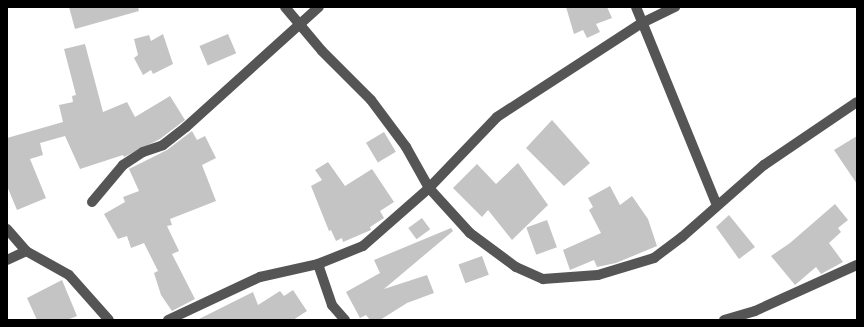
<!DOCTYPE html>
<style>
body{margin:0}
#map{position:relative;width:864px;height:327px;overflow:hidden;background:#fff;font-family:"Roboto Condensed",sans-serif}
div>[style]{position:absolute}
.building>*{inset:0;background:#c4c4c4;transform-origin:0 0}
.minor>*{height:10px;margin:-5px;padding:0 5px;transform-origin:5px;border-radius:5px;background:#555}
span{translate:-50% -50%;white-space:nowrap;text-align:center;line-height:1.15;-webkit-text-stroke:4px #fff;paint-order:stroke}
.frame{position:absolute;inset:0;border:8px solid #000;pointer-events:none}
</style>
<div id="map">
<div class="building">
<i style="clip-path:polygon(69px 7px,138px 7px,139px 11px,75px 29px)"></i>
<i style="clip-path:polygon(566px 7px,607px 7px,612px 18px,596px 24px,600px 32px,587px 38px,583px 30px,574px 34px)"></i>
<i style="clip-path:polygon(163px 34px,173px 64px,153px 74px,151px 70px,143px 75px,134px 58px,138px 55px,134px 39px,149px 35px,151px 41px)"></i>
<i style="left:228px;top:34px;width:21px;height:31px;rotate:67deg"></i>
<i style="clip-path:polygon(85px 44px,103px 112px,127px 102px,135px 117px,170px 96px,185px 120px,160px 139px,124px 157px,123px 155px,80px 169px,65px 136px,40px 143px,43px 155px,30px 159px,46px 198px,17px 210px,7px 186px,7px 138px,63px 122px,59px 105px,73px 102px,72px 96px,76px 95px,64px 49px)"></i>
<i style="clip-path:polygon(552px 120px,590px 163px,564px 186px,526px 148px)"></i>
<i style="clip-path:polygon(192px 131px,197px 140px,205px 136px,216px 158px,202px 165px,216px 201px,170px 219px,172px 225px,167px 226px,179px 251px,172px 254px,195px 299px,172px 311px,161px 295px,154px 273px,158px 271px,144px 243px,131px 248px,127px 236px,118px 239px,104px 214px,125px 202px,123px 197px,139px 191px,129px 169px,167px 150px)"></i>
<i style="left:384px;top:132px;width:23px;height:21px;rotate:59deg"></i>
<i style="clip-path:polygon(857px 136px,857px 184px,834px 150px)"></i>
<i style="clip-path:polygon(328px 162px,345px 186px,372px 169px,394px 202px,380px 211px,384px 218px,370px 227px,371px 230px,343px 242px,342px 238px,336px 241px,331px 230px,329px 231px,311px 186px,322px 180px,315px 170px)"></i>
<i style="clip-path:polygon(518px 163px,548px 205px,512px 240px,488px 210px,482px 217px,453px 188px,477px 164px,496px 184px)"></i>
<i style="clip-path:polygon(610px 186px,620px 205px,632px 196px,648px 219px,657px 246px,616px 263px,597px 267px,594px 260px,570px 270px,563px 250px,601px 233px,589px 210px,593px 207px,588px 198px)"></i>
<i style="clip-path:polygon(835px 204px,848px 220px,838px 228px,841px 232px,829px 243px,843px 262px,821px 274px,816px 267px,795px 285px,771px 256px,790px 243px)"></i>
<i style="clip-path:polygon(729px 215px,755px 247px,739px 259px,716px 227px)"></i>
<i style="left:422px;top:218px;width:14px;height:17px;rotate:54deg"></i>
<i style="left:547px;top:220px;width:29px;height:22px;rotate:70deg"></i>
<i style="clip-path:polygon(451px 228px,453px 231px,384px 289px,427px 275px,434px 293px,407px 303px,380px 320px,370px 320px,366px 315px,360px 318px,346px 292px,380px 273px,374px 260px)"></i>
<i style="left:482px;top:256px;width:20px;height:25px;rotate:70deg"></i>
<i style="clip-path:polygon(62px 280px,77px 316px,67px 320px,37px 320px,27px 298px)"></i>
<i style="clip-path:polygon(293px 290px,307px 311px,293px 320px,197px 320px,253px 292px,258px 305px,280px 291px,284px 296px)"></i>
</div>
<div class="minor">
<i style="left:285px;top:7px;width:57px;rotate:49.9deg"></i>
<i style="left:322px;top:51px;width:69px;rotate:45deg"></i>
<i style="left:371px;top:100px;width:59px;rotate:53.3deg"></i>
<i style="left:406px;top:147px;width:47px;rotate:60.7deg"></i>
<i style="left:429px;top:188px;width:61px;rotate:47.7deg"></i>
<i style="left:470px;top:233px;width:57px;rotate:36.5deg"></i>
<i style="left:516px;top:267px;width:30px;rotate:24deg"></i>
<i style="left:543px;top:279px;width:55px;rotate:-4.2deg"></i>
<i style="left:598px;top:275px;width:59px;rotate:-16.9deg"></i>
<i style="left:654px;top:258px;width:35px;rotate:-37deg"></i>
<i style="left:682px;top:237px;width:109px;rotate:-41.3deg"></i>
<i style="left:764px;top:165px;width:112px;rotate:-34.1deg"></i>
<i style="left:636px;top:7px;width:214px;rotate:67.8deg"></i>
<i style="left:92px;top:202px;width:48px;rotate:-50deg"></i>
<i style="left:123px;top:165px;width:24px;rotate:-33deg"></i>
<i style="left:143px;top:152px;width:21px;rotate:-19deg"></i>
<i style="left:163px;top:145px;width:29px;rotate:-38deg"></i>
<i style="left:186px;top:127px;width:179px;rotate:-42.1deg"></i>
<i style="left:7px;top:229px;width:29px;rotate:49deg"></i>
<i style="left:26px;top:251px;width:49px;rotate:29.2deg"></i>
<i style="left:69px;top:275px;width:60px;rotate:48.4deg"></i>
<i style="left:7px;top:260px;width:21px;rotate:-25deg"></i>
<i style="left:168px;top:320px;width:102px;rotate:-25.1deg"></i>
<i style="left:260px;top:277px;width:59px;rotate:-12.6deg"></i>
<i style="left:345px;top:320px;width:20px;rotate:-131deg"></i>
<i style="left:332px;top:305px;width:43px;rotate:-108.9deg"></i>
<i style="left:318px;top:264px;width:48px;rotate:-21.8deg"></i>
<i style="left:363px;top:246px;width:88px;rotate:-41.3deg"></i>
<i style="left:429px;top:188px;width:98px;rotate:-46.2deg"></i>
<i style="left:497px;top:117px;width:173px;rotate:-33deg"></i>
<i style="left:642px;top:23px;width:37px;rotate:-26deg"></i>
<i style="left:724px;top:320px;width:32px;rotate:-16deg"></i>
<i style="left:755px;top:311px;width:112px;rotate:-24.3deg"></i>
</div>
<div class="frame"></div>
</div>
